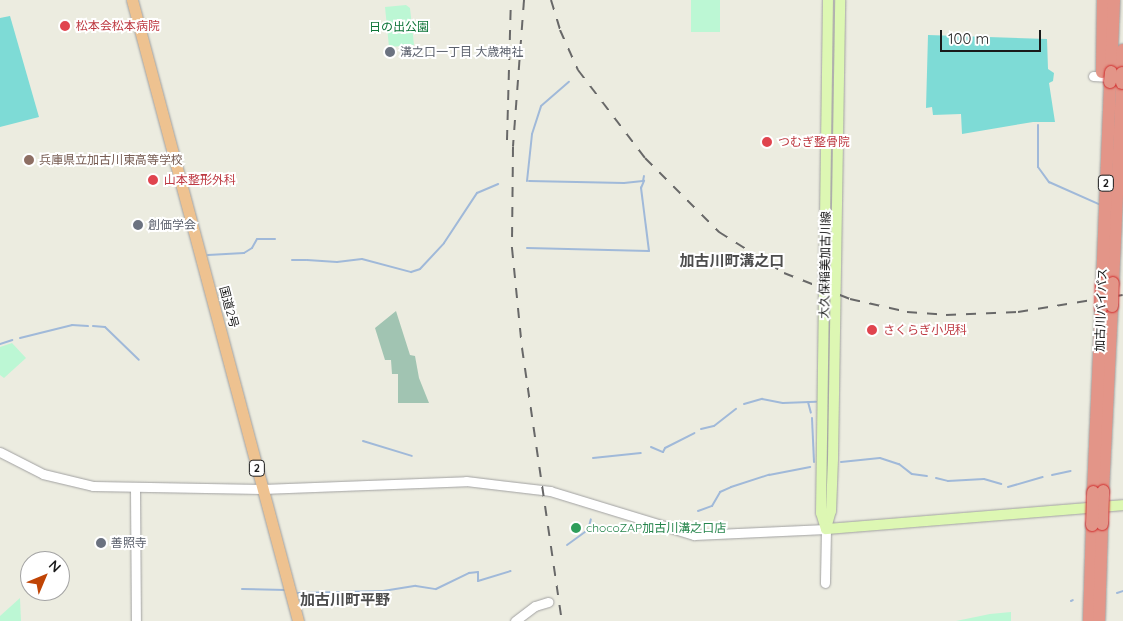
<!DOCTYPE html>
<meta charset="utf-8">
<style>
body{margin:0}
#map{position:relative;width:1123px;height:621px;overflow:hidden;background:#ecece0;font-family:Quicksand,"Noto Sans JP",sans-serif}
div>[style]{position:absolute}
.cemetery>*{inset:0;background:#a1c4b2}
.park>*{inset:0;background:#bcf7d4;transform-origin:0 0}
.pitch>*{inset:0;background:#7edbd6}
.stream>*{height:2px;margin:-1px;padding:0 1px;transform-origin:1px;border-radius:1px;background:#a0b9d9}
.roads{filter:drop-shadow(0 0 1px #a1a1a1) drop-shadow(0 0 1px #a1a1a1)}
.tertiary>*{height:9px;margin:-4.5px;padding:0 4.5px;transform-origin:4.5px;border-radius:4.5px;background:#fff}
.secondary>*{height:10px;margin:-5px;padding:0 5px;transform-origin:5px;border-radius:5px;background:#ddf7b3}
.trunk>*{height:11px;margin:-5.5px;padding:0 5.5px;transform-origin:5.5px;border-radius:5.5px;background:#eec290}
.motorway>*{height:12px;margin:-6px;padding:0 6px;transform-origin:6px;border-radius:6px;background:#e39588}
.rail>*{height:2px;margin-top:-1px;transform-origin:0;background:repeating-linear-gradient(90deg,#686868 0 10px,transparent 0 20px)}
.bridges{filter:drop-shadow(0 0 1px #d02728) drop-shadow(0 0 1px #d02728)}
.motorway-bridge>*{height:12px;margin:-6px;padding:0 6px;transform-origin:6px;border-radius:6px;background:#e39588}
.dots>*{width:14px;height:14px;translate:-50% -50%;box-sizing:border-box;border:2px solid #fff;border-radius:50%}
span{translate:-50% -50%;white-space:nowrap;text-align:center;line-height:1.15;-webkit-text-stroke:4px #fff;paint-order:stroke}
.shield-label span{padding:1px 4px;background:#fff;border:1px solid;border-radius:4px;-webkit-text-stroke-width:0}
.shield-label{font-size:11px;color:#1a1a1a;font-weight:700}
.health-label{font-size:12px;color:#be3a42}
.left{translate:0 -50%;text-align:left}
.park-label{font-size:12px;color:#0d7438}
.worship-label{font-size:12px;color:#5b616d}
.education-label{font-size:12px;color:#785e54}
.street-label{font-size:12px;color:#1a1a1a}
.leisure-label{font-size:12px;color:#27864d}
.quarter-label{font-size:15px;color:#4d4d4d;font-weight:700}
.north{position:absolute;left:20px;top:551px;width:50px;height:50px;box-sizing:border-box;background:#fff;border:1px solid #a3a3a3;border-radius:50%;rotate:45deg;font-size:14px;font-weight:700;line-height:20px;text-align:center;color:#1a1a1a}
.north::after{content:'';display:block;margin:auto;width:18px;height:22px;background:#c04405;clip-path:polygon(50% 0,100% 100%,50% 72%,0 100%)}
.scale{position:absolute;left:940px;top:30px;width:101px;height:22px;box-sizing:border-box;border:2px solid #1a1a1a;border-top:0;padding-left:6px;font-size:15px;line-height:18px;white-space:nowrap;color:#1a1a1a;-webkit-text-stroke:4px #fff;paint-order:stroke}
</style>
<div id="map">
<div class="cemetery">
<i style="clip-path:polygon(396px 311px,410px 355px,415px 356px,419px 378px,429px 403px,398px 403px,398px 374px,392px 374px,391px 360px,385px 360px,375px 328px)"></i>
</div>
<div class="park">
<i style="left:691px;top:0;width:29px;height:32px"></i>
<i style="clip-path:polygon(406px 5px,410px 8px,414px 45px,389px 47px,385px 7px)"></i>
<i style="clip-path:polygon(12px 343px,26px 358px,4px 378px,0 375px,0 347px)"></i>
<i style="clip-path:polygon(20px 598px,21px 621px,0 621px,0 616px)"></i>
<i style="clip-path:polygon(1011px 612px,1011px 621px,956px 621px,990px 614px)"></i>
</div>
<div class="pitch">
<i style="clip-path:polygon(10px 16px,39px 117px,0 127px,0 18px)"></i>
<i style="clip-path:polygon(928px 35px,1047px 39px,1048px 69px,1054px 73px,1053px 81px,1049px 83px,1055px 122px,1033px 122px,962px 134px,961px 114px,933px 115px,932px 107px,926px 108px)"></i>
</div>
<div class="stream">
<i style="left:1038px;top:125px;width:42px;rotate:90deg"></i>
<i style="left:1038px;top:167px;width:19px;rotate:54deg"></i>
<i style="left:1049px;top:182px;width:57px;rotate:23.9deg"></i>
<i style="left:527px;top:181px;width:47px;rotate:-83.9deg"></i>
<i style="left:532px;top:134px;width:29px;rotate:-72deg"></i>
<i style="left:541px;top:106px;width:37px;rotate:-41deg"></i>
<i style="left:529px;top:181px;width:95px;rotate:1.2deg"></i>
<i style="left:624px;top:183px;width:19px;rotate:-6deg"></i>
<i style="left:643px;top:181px;width:5px;rotate:-79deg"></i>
<i style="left:527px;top:248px;width:122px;rotate:1.4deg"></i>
<i style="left:649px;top:251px;width:64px;rotate:-97.2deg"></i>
<i style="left:641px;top:188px;width:8px;rotate:-67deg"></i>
<i style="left:208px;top:255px;width:36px;rotate:-3deg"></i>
<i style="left:244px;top:253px;width:9px;rotate:-32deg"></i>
<i style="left:252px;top:248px;width:10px;rotate:-61deg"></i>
<i style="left:257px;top:239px;width:18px"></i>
<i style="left:292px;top:260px;width:14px"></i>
<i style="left:307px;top:260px;width:30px;rotate:4deg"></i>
<i style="left:337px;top:262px;width:25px;rotate:-7deg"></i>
<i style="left:362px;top:259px;width:51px;rotate:14.9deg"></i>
<i style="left:411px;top:272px;width:9px;rotate:-18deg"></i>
<i style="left:420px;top:269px;width:35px;rotate:-47deg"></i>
<i style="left:444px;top:243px;width:60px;rotate:-56.6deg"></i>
<i style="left:477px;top:193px;width:23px;rotate:-23deg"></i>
<i style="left:93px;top:326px;width:12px;rotate:5deg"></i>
<i style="left:105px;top:327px;width:47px;rotate:44.1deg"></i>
<i style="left:20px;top:338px;width:54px;rotate:-14deg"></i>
<i style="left:72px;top:325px;width:16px;rotate:4deg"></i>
<i style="left:0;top:344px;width:13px;rotate:-18deg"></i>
<i style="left:808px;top:402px;width:11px;rotate:75deg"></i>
<i style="left:744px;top:404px;width:19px;rotate:-16deg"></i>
<i style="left:762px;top:399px;width:21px;rotate:11deg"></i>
<i style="left:783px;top:403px;width:33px;rotate:-2deg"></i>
<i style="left:812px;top:418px;width:44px;rotate:87.4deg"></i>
<i style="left:701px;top:429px;width:13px;rotate:-13deg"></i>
<i style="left:714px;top:426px;width:28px;rotate:-38deg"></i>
<i style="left:363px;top:441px;width:51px;rotate:17deg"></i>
<i style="left:651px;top:447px;width:13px;rotate:23deg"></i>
<i style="left:663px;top:452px;width:4px;rotate:-63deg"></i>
<i style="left:665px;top:448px;width:33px;rotate:-27deg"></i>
<i style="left:593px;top:458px;width:48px;rotate:-5.9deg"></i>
<i style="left:841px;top:462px;width:39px;rotate:-6deg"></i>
<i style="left:880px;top:458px;width:20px;rotate:18deg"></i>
<i style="left:899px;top:464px;width:16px;rotate:38deg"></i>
<i style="left:912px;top:474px;width:15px;rotate:8deg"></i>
<i style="left:1052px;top:475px;width:19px;rotate:-12deg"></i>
<i style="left:936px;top:478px;width:12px;rotate:14deg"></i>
<i style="left:948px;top:481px;width:36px;rotate:-3deg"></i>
<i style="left:984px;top:479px;width:18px;rotate:16deg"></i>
<i style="left:1008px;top:487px;width:36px;rotate:-16deg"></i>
<i style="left:698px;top:511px;width:15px;rotate:-20deg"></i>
<i style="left:712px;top:506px;width:16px;rotate:-60deg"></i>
<i style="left:720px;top:492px;width:12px;rotate:-24deg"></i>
<i style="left:731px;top:487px;width:40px;rotate:-18deg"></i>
<i style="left:769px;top:475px;width:42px;rotate:-11deg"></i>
<i style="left:567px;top:545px;width:26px;rotate:-36deg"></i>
<i style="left:588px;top:530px;width:11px;rotate:-75deg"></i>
<i style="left:242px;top:589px;width:44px;rotate:1.3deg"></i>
<i style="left:298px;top:593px;width:85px;rotate:-1.3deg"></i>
<i style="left:383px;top:591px;width:33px;rotate:-9deg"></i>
<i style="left:416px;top:586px;width:20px;rotate:9deg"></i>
<i style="left:436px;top:589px;width:37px;rotate:-26deg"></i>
<i style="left:469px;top:573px;width:9px;rotate:-6deg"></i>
<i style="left:478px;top:572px;width:9px;rotate:90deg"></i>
<i style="left:478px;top:581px;width:34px;rotate:-17deg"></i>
<i style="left:1117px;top:593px;width:6px;rotate:-18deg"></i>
<i style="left:1071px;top:601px;width:2px;rotate:-27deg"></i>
</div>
<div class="roads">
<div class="tertiary">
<i style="left:1093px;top:76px;width:17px;rotate:3deg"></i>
<i style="left:0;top:452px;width:48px;rotate:27.1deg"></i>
<i style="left:43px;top:474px;width:51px;rotate:13.5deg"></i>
<i style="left:93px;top:486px;width:169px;rotate:1deg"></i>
<i style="left:262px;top:489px;width:204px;rotate:-2.2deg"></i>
<i style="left:466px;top:481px;width:85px;rotate:6.8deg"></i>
<i style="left:550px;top:491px;width:151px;rotate:17deg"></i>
<i style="left:694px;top:535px;width:132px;rotate:-2.6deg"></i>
<i style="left:826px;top:529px;width:54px;rotate:91.1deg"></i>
<i style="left:135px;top:488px;width:133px;rotate:89.6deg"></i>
<i style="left:515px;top:621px;width:25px;rotate:-37deg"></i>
<i style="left:535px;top:606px;width:14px;rotate:-17deg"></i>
</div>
<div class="secondary">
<i style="left:826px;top:528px;width:18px;rotate:-74deg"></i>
<i style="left:831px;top:511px;width:52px;rotate:-87.8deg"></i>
<i style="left:833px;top:459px;width:459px;rotate:-89.1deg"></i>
<i style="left:826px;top:529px;width:17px;rotate:-107deg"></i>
<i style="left:821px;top:513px;width:513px;rotate:-89.22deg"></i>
<i style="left:826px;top:529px;width:298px;rotate:-4.6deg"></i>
</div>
<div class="trunk">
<i style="left:132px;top:0;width:643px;rotate:75.03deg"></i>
</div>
<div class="motorway">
<i style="left:1102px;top:72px;width:72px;rotate:-89.2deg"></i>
<i style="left:1111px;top:72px;width:72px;rotate:-87.6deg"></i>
<i style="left:1122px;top:73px;width:23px;rotate:-88deg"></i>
<i style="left:1113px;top:283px;width:200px;rotate:-87.4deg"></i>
<i style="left:1102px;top:284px;width:202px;rotate:-87.7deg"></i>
<i style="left:1103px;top:491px;width:185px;rotate:-87.2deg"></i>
<i style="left:1093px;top:492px;width:184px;rotate:-87.5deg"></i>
<i style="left:1089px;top:621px;width:96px;rotate:-88.2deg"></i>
<i style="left:1099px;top:621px;width:97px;rotate:-88.2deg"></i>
</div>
</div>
<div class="rail">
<i style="left:524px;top:0;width:147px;rotate:94.3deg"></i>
<i style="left:513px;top:147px;width:101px;rotate:90.6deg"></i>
<i style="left:512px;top:248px;width:100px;rotate:84.3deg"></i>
<i style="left:522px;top:348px;width:276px;rotate:81.7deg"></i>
<i style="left:551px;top:0;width:31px;rotate:73deg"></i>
<i style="left:560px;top:30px;width:44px;rotate:65.8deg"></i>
<i style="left:578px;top:70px;width:111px;rotate:52.7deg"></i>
<i style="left:645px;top:158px;width:105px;rotate:45deg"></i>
<i style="left:719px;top:232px;width:77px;rotate:32.2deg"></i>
<i style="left:784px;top:273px;width:71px;rotate:21.5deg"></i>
<i style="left:850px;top:299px;width:58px;rotate:12.8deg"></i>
<i style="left:907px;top:312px;width:39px;rotate:4deg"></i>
<i style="left:946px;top:315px;width:72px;rotate:-2.4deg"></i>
<i style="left:1018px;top:312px;width:106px;rotate:-9.2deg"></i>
<i style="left:507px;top:140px;width:140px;rotate:-88.4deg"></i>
</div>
<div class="bridges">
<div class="motorway-bridge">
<i style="left:1110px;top:82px;width:10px;rotate:-84deg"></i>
<i style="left:1122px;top:83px;width:10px;rotate:-90deg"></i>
<i style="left:1112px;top:306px;width:23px;rotate:-88deg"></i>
<i style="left:1101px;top:308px;width:24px;rotate:-88deg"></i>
<i style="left:1102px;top:524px;width:33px;rotate:-88deg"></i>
<i style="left:1092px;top:525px;width:33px;rotate:-88deg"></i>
</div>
</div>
<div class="dots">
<i style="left:65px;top:26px;background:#e0444e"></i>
<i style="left:390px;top:52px;background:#6b7280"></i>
<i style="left:767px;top:142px;background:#e0444e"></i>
<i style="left:29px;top:160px;background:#8d6e63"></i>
<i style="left:153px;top:180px;background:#e0444e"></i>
<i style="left:138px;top:225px;background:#6b7280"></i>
<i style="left:872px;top:330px;background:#e0444e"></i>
<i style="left:576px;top:528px;background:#2e9e5b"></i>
<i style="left:101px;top:543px;background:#6b7280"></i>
</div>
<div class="shield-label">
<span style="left:1106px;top:183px">2</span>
<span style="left:257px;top:468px">2</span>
</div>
<div class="health-label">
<span class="left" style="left:76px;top:26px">松本会松本病院</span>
<span class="left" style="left:778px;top:142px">つむぎ整骨院</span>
<span class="left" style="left:164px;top:180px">山本整形外科</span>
<span class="left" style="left:883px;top:330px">さくらぎ小児科</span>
</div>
<div class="park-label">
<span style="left:399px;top:27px">日の出公園</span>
</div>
<div class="worship-label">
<span class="left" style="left:400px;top:52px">溝之口一丁目 大歳神社</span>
<span class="left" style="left:148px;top:225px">創価学会</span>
<span class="left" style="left:111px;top:543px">善照寺</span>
</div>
<div class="education-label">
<span class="left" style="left:39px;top:160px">兵庫県立加古川東高等学校</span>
</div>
<div class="street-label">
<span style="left:825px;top:265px;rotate:-89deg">大久保稲美加古川線</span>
<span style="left:229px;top:307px;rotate:75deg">国道2号</span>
<span style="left:1101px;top:310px;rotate:-88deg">加古川バイパス</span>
</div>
<div class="leisure-label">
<span class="left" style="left:586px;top:528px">chocoZAP加古川溝之口店</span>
</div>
<div class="quarter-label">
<span style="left:732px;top:261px">加古川町溝之口</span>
<span style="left:345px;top:600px">加古川町平野</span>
</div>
<div class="north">N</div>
<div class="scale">100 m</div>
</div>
